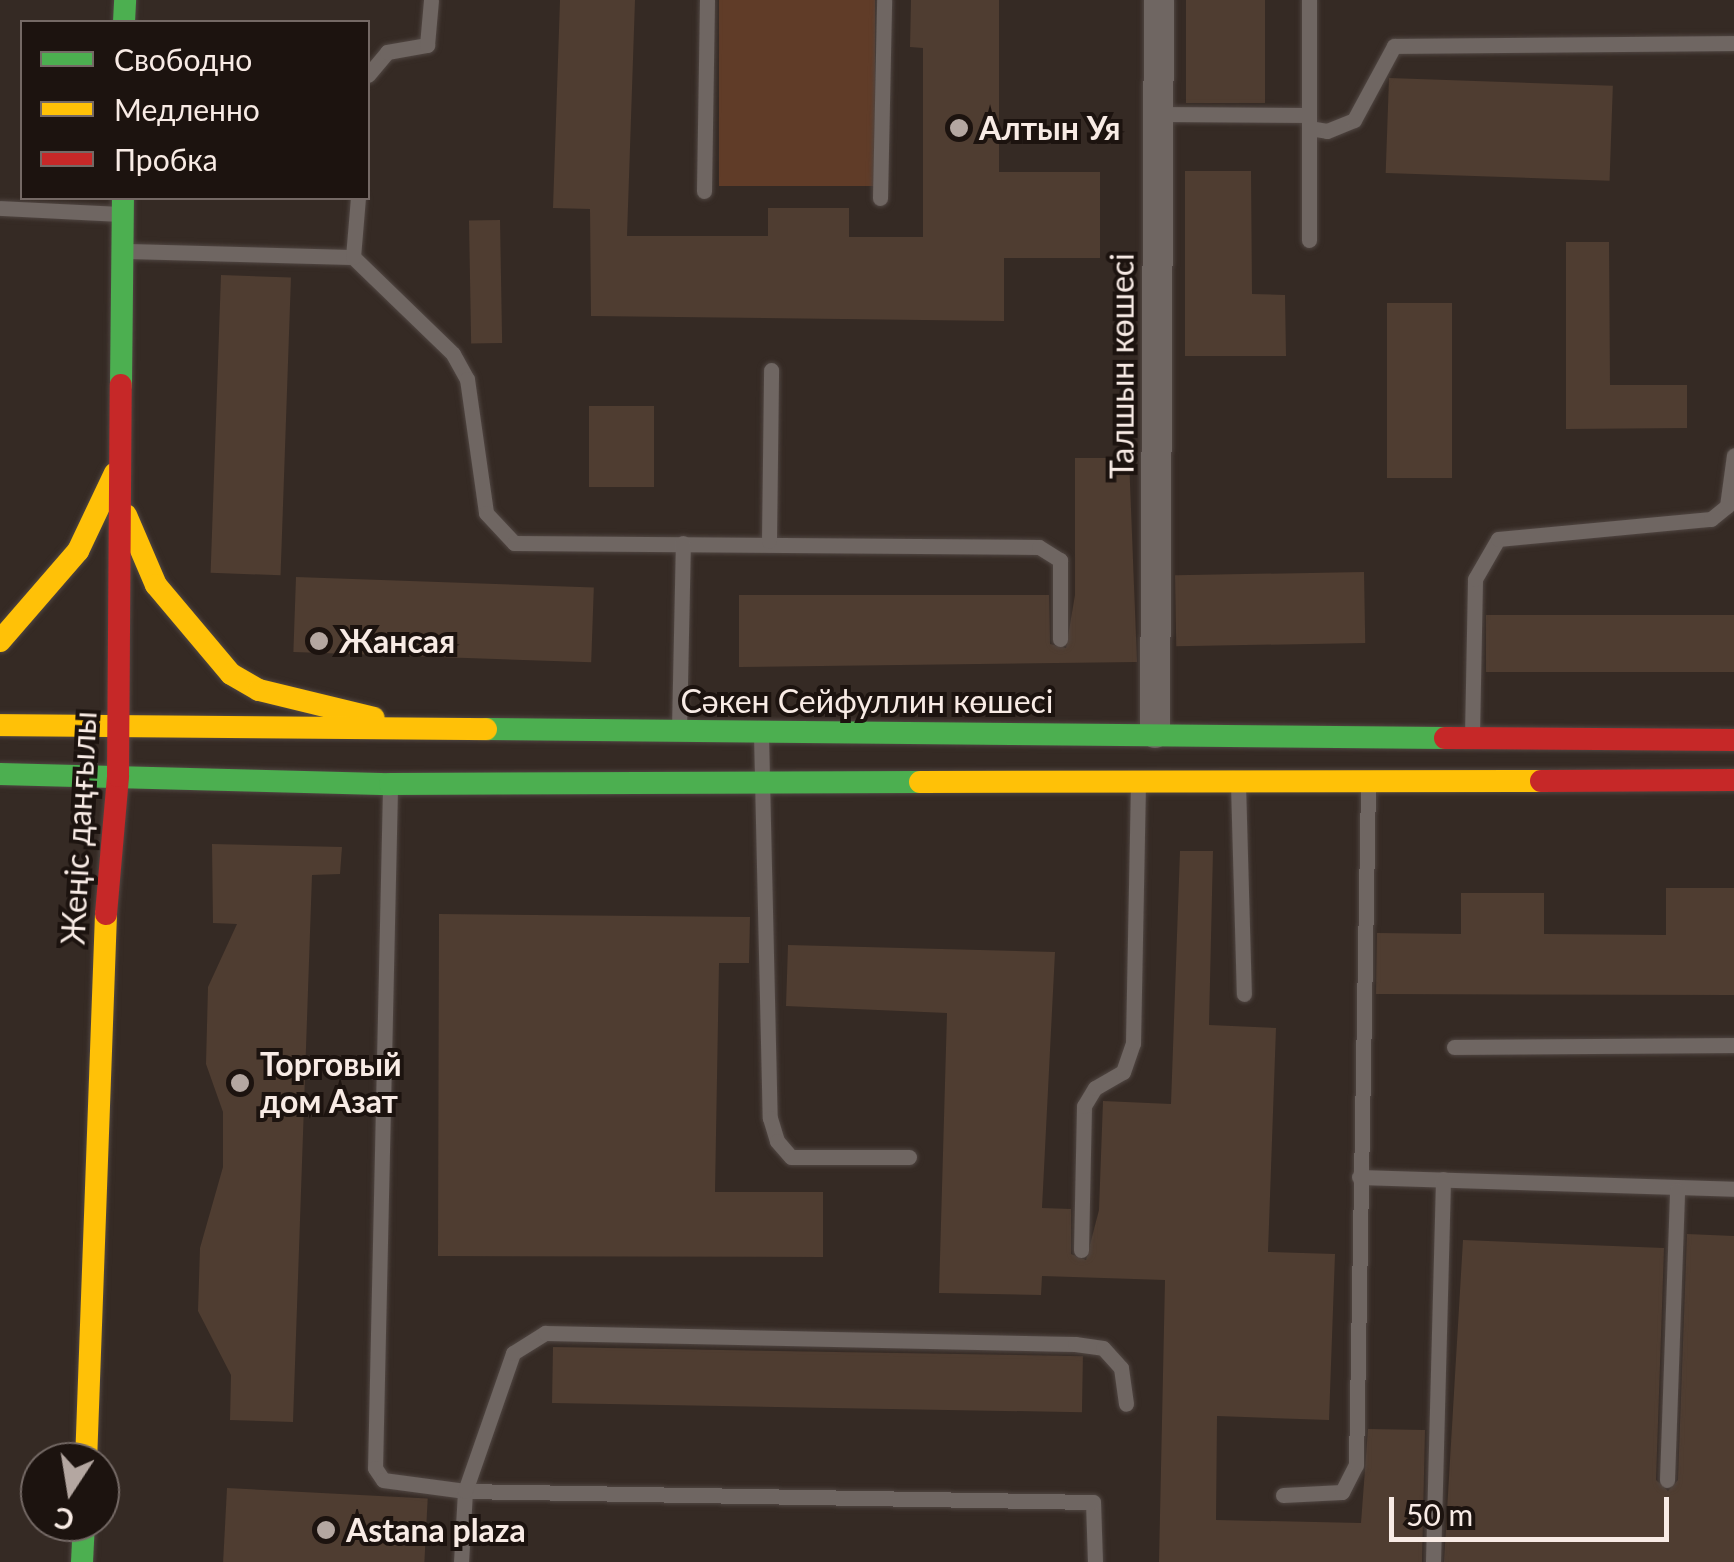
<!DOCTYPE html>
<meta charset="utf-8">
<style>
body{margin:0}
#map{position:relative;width:1734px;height:1562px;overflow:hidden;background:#352a24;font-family:Lato,sans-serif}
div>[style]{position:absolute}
.green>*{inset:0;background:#603c28;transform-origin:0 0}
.building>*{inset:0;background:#4f3d31;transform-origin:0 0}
.roads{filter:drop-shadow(0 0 2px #504642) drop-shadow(0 0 2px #504642)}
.lane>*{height:15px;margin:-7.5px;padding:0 7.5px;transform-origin:7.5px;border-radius:7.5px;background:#6f6662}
.street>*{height:30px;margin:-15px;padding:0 15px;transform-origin:15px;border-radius:15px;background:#6f6662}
.fast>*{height:22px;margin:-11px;padding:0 11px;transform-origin:11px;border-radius:11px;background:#4caf50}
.slow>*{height:22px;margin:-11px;padding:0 11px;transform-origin:11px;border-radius:11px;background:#ffc107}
.jam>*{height:22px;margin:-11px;padding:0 11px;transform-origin:11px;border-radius:11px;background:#c62828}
.dots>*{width:28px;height:28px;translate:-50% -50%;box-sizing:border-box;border:5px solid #1c130f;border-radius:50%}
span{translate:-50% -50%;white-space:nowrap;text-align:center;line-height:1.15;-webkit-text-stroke:8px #1c130f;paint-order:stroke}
.poi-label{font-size:32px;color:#f8ebe5;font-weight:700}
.left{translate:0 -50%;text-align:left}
.street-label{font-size:32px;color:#f8ebe5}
.legend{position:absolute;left:20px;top:20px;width:350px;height:180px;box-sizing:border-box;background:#1c130f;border:2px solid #746965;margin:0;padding:12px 18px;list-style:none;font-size:30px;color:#f8ebe5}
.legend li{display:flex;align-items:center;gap:20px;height:50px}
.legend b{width:50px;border:2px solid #746965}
.north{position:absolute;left:20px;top:1442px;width:100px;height:100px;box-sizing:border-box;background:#1c130f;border:2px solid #746965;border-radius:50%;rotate:192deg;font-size:28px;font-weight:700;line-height:40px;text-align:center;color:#f8ebe5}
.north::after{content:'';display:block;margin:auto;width:35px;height:45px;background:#b4a7a1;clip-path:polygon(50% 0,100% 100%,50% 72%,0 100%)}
.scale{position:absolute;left:1389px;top:1497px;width:280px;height:45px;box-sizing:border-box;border:5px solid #f8ebe5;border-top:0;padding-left:12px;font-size:30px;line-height:35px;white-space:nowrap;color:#f8ebe5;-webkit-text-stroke:8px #1c130f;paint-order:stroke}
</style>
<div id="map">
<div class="green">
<i style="left:719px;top:0;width:156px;height:186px"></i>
</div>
<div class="building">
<i style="clip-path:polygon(560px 0,635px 0,627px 236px,768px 236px,768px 208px,849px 208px,849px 237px,923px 237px,923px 48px,910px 47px,911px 0,999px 0,999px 172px,1100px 172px,1100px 258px,1004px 258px,1004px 321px,591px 316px,590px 209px,553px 208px)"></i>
<i style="left:1186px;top:0;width:79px;height:103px"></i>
<i style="left:1389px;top:78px;width:224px;height:95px;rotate:2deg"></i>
<i style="clip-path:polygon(1185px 171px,1251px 171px,1252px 294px,1285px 295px,1286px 356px,1185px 356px)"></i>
<i style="left:500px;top:220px;width:123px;height:31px;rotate:89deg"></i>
<i style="clip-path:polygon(1566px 242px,1609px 242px,1610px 385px,1687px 385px,1687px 428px,1566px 429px)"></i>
<i style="left:221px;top:275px;width:70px;height:298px;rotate:2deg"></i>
<i style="left:1452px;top:303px;width:175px;height:65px;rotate:90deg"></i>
<i style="left:589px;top:406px;width:65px;height:81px"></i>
<i style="clip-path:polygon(1075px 458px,1129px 458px,1137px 662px,739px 667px,739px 595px,1049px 595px,1050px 644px,1066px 648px,1075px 595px)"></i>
<i style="left:1364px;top:572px;width:71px;height:189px;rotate:89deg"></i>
<i style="left:296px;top:577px;width:298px;height:75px;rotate:2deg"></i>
<i style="left:1486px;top:615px;width:248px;height:57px"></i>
<i style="clip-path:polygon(212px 844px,342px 847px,340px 874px,312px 875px,293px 1422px,230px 1420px,231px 1375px,198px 1311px,200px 1248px,223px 1167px,223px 1112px,206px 1064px,208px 987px,237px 924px,213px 923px)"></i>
<i style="clip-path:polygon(1180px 851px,1213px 851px,1209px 1025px,1276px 1028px,1268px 1252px,1335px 1254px,1329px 1420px,1217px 1416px,1216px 1520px,1361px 1523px,1368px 1429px,1425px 1430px,1422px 1562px,1159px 1562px,1165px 1280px,1042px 1276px,1041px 1295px,939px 1293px,947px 1013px,786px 1006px,788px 945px,1055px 952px,1042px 1208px,1071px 1209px,1071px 1254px,1086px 1260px,1099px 1210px,1103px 1101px,1171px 1104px)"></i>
<i style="clip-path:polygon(1666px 888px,1734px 888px,1734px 995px,1376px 994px,1377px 933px,1461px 934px,1461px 893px,1544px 893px,1544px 934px,1666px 935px)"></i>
<i style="clip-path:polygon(439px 914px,750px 917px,749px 963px,719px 963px,715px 1192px,823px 1192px,823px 1257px,438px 1256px)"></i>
<i style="clip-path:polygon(1687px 1234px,1734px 1236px,1734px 1562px,1444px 1562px,1463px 1240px,1664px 1248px,1656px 1480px,1668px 1491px,1678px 1480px)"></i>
<i style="left:553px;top:1347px;width:530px;height:56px;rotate:1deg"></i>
<i style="left:227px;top:1488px;width:201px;height:74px;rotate:3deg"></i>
</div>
<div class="roads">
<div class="lane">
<i style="left:368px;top:75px;width:30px;rotate:-50deg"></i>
<i style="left:387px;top:52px;width:41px;rotate:-9.9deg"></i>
<i style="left:427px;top:45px;width:45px;rotate:-84.9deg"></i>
<i style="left:1158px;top:114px;width:151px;rotate:0.4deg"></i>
<i style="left:1309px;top:128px;width:18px;rotate:9deg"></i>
<i style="left:1327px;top:131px;width:29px;rotate:-22deg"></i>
<i style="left:1354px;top:120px;width:84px;rotate:-61.6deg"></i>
<i style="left:1394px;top:46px;width:340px;rotate:-0.5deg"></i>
<i style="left:704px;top:191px;width:191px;rotate:-89.1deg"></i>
<i style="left:880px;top:198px;width:198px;rotate:-88.8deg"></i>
<i style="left:0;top:208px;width:118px;rotate:2.9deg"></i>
<i style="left:1309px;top:240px;width:240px;rotate:-90deg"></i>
<i style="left:126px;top:251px;width:227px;rotate:1.5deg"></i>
<i style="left:353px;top:257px;width:139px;rotate:44.1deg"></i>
<i style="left:453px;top:354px;width:29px;rotate:61deg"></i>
<i style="left:467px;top:379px;width:135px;rotate:81.9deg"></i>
<i style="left:486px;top:513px;width:41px;rotate:47deg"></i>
<i style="left:514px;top:543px;width:525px;rotate:0.44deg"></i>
<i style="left:1039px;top:547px;width:25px;rotate:32deg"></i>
<i style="left:1060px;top:560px;width:79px;rotate:90deg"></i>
<i style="left:353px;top:257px;width:59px;rotate:-85.2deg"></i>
<i style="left:769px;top:541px;width:171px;rotate:-89.3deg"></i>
<i style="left:679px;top:730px;width:187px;rotate:-88.8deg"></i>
<i style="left:761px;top:734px;width:384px;rotate:88.7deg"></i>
<i style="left:770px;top:1118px;width:24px;rotate:73deg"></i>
<i style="left:777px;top:1141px;width:21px;rotate:49deg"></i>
<i style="left:791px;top:1157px;width:118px"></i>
<i style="left:1472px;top:736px;width:157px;rotate:-88.9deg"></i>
<i style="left:1475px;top:579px;width:46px;rotate:-60.1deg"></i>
<i style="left:1498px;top:539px;width:214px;rotate:-5.4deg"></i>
<i style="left:1711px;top:519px;width:21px;rotate:-39deg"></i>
<i style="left:1727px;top:506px;width:51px;rotate:-82.2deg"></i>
<i style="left:1238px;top:784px;width:210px;rotate:88.4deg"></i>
<i style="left:390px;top:788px;width:680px;rotate:91.26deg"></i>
<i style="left:375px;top:1468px;width:14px;rotate:56deg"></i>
<i style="left:383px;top:1480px;width:83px;rotate:7.6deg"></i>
<i style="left:465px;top:1491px;width:71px;rotate:93.2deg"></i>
<i style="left:1454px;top:1047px;width:280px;rotate:-0.4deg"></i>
<i style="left:1359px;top:1177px;width:375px;rotate:1.8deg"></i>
<i style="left:1081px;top:1250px;width:144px;rotate:-88.8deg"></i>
<i style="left:1084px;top:1106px;width:21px;rotate:-59deg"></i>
<i style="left:1095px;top:1088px;width:32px;rotate:-30deg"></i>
<i style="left:1123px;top:1072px;width:31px;rotate:-71deg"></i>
<i style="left:1133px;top:1043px;width:260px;rotate:-88.9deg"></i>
<i style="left:1667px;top:1480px;width:290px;rotate:-88deg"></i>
<i style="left:1283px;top:1495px;width:59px;rotate:-2.9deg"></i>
<i style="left:1342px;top:1492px;width:30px;rotate:-63deg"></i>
<i style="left:1356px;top:1465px;width:683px;rotate:-88.99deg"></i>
<i style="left:1095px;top:1562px;width:60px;rotate:-91.9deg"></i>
<i style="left:1093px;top:1502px;width:628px;rotate:-179deg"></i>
<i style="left:465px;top:1491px;width:146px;rotate:-70.8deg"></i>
<i style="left:513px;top:1353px;width:38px;rotate:-32deg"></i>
<i style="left:545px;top:1333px;width:530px;rotate:1.19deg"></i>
<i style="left:1075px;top:1344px;width:28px;rotate:8deg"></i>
<i style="left:1103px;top:1348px;width:27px;rotate:48deg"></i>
<i style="left:1121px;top:1368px;width:36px;rotate:82deg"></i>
<i style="left:1433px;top:1562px;width:383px;rotate:-88.5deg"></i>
</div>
<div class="street">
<i style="left:1155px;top:733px;width:733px;rotate:-89.69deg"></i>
</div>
<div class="fast">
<i style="left:124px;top:22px;width:22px;rotate:-87deg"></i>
<i style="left:121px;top:385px;width:187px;rotate:-89.4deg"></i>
<i style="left:486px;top:729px;width:959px;rotate:0.54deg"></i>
<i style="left:0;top:774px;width:390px;rotate:1.5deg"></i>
<i style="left:390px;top:784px;width:530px;rotate:-0.22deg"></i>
<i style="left:82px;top:1562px;width:40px;rotate:-87.1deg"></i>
</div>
<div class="slow">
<i style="left:126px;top:515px;width:76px;rotate:66.8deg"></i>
<i style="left:156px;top:585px;width:116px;rotate:49.9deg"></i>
<i style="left:231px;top:674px;width:32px;rotate:30deg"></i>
<i style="left:259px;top:690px;width:118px;rotate:13.7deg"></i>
<i style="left:0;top:641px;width:119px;rotate:-49.1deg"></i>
<i style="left:78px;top:551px;width:86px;rotate:-64.6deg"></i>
<i style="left:0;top:725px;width:486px;rotate:0.5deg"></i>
<i style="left:920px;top:782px;width:621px;rotate:-0.09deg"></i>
<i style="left:86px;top:1462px;width:548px;rotate:-87.91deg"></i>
</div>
<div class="jam">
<i style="left:1445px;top:738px;width:289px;rotate:0.4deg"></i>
<i style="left:1541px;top:781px;width:193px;rotate:-0.3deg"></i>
<i style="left:106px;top:914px;width:139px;rotate:-85deg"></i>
<i style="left:118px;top:776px;width:391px;rotate:-89.6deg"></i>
</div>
</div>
<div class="dots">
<i style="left:959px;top:128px;background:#b4a7a1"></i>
<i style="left:319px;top:641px;background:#b4a7a1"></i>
<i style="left:240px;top:1083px;background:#b4a7a1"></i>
<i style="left:326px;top:1530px;background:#b4a7a1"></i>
</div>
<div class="poi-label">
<span class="left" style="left:979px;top:128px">Алтын Уя</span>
<span class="left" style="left:339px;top:641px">Жансая</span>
<span class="left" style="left:260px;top:1083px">Торговый<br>дом Азат</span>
<span class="left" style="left:346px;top:1530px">Astana plaza</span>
</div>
<div class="street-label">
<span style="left:1122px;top:366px;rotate:-90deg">Талшын көшесі</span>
<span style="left:867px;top:701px">Сәкен Сейфуллин көшесі</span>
<span style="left:79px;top:828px;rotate:-87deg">Жеңіс даңғылы</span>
</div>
<ul class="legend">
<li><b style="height:12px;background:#4caf50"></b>Свободно</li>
<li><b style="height:12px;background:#ffc107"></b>Медленно</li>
<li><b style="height:12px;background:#c62828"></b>Пробка</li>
</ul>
<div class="north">С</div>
<div class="scale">50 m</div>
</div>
